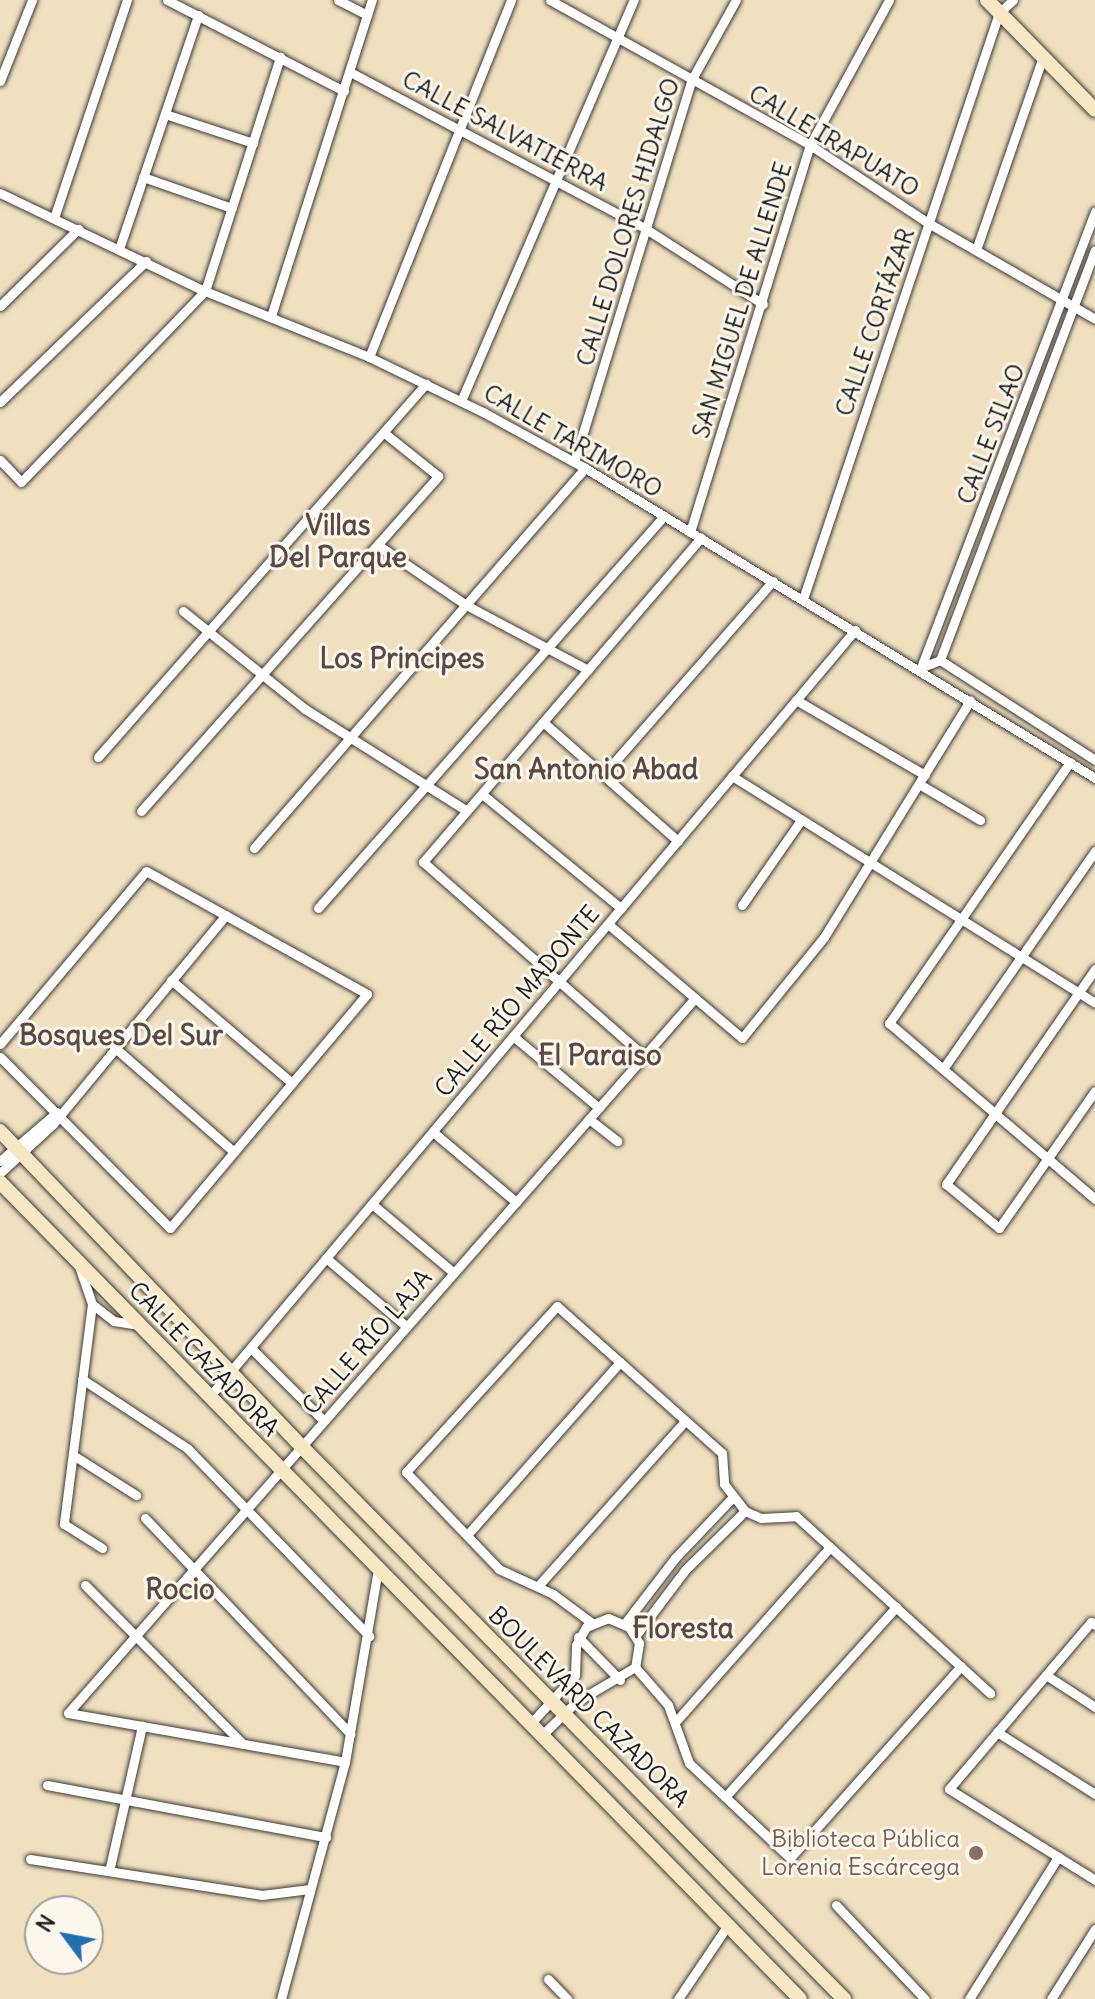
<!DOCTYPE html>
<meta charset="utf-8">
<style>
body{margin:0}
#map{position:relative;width:1095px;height:1999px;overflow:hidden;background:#f0e0c0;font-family:Delius,sans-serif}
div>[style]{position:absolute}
.roads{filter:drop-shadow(0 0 2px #3c3935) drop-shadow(0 0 2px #3c3935)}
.street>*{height:9px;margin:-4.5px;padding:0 4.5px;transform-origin:4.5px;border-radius:4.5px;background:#fff}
.secondary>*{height:14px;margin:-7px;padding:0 7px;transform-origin:7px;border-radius:7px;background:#f7e8c3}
.dots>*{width:22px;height:22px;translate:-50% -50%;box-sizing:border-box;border:4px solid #fbf7ec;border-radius:50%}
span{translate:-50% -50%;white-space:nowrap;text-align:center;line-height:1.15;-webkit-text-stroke:6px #fbf7ec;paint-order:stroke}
.street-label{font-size:24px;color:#1c1c1c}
.education-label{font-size:24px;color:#785e54}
.right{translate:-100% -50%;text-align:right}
.quarter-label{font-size:28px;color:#5a4844;font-weight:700}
.north{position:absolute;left:24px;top:1895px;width:80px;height:80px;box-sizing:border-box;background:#fbf7ec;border:2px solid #a29f99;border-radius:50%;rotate:302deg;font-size:22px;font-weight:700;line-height:32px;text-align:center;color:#1c1c1c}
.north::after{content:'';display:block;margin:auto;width:28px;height:36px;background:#1f6fb2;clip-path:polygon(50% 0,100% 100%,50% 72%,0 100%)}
</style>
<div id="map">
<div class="roads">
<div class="street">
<i style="left:167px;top:0;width:199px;rotate:27.2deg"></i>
<i style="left:338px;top:0;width:33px;rotate:27deg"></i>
<i style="left:550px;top:0;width:298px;rotate:29.1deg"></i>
<i style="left:810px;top:145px;width:144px;rotate:33.4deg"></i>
<i style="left:930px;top:224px;width:190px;rotate:29.9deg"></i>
<i style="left:350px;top:72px;width:335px;rotate:27.9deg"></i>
<i style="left:646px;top:229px;width:139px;rotate:32.7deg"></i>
<i style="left:0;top:81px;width:87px;rotate:-68.4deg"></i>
<i style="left:165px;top:114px;width:93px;rotate:18.2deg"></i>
<i style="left:143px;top:177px;width:94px;rotate:19.2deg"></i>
<i style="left:0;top:193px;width:227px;rotate:25.6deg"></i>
<i style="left:205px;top:291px;width:177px;rotate:21.9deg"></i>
<i style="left:369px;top:357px;width:127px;rotate:25.8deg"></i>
<i style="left:483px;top:412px;width:116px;rotate:28.8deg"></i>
<i style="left:585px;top:468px;width:597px;rotate:31.29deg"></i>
<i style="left:54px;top:218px;width:230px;rotate:-71.5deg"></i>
<i style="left:119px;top:249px;width:247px;rotate:-71.3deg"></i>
<i style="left:976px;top:250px;width:202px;rotate:-70.9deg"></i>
<i style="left:0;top:306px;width:110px;rotate:-44.6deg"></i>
<i style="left:271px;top:316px;width:332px;rotate:-72.3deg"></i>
<i style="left:369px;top:357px;width:384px;rotate:-68.3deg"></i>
<i style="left:461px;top:401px;width:437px;rotate:-66.7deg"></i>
<i style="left:0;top:402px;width:203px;rotate:-44deg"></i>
<i style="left:0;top:460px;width:30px;rotate:46deg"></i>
<i style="left:21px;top:482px;width:265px;rotate:-46.1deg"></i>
<i style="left:205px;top:291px;width:246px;rotate:-72.2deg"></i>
<i style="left:574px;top:462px;width:401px;rotate:-72.9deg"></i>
<i style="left:692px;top:79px;width:90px;rotate:-60.9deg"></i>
<i style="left:690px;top:532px;width:405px;rotate:-72.8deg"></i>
<i style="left:810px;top:145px;width:165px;rotate:-61.4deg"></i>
<i style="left:378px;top:545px;width:107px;rotate:34.3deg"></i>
<i style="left:466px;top:605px;width:138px;rotate:28deg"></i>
<i style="left:803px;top:599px;width:618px;rotate:-71.51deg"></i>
<i style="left:999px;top:13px;width:19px;rotate:-43deg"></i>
<i style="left:183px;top:611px;width:156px;rotate:38.8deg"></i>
<i style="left:305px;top:709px;width:191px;rotate:32.2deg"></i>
<i style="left:940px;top:660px;width:438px;rotate:-69.3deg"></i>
<i style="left:922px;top:667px;width:19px;rotate:-21deg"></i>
<i style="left:940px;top:660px;width:184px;rotate:32.8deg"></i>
<i style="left:920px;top:670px;width:491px;rotate:-69.1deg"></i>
<i style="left:796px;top:700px;width:149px;rotate:30.2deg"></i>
<i style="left:543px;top:722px;width:180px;rotate:41.4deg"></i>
<i style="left:98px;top:757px;width:497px;rotate:-48.7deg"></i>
<i style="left:1070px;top:762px;width:318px;rotate:124.7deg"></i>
<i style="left:889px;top:1023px;width:271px;rotate:40.5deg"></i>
<i style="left:603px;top:775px;width:258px;rotate:-48.8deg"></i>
<i style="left:732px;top:776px;width:428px;rotate:32deg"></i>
<i style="left:919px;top:784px;width:71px;rotate:30.5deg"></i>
<i style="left:482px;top:794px;width:180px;rotate:39.4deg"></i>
<i style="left:141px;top:811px;width:448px;rotate:-48.4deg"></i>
<i style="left:438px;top:476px;width:70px;rotate:-141.3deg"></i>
<i style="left:254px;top:848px;width:504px;rotate:-48.94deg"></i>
<i style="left:742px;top:905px;width:103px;rotate:-55.2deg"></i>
<i style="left:318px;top:908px;width:523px;rotate:-48.57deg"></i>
<i style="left:608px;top:924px;width:176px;rotate:40.4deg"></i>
<i style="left:742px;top:1038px;width:130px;rotate:-50.9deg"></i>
<i style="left:824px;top:937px;width:278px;rotate:-58.3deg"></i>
<i style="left:1095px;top:969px;width:262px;rotate:124.7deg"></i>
<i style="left:946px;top:1184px;width:69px;rotate:39.7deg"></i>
<i style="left:999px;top:1228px;width:167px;rotate:-55deg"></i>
<i style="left:171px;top:980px;width:159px;rotate:40.4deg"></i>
<i style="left:513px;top:1036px;width:112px;rotate:39.9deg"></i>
<i style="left:0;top:1044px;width:226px;rotate:-49.8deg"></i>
<i style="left:146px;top:871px;width:253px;rotate:29.1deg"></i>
<i style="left:367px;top:994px;width:306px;rotate:130.1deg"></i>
<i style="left:170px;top:1228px;width:241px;rotate:-134.8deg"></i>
<i style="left:114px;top:1047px;width:159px;rotate:41.2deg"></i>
<i style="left:644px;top:1056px;width:294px;rotate:-138.7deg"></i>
<i style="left:423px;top:862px;width:427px;rotate:-49.4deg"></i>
<i style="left:943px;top:1069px;width:266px;rotate:-55.1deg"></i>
<i style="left:589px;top:1119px;width:36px;rotate:38deg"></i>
<i style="left:433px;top:1132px;width:109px;rotate:40.1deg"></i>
<i style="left:0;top:1161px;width:75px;rotate:-40.7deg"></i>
<i style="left:0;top:1173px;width:72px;rotate:-42.8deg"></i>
<i style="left:53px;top:1124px;width:271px;rotate:-50.4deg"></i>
<i style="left:372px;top:1204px;width:107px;rotate:40.1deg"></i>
<i style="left:326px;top:1258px;width:106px;rotate:40.4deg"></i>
<i style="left:79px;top:1266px;width:40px;rotate:71.1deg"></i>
<i style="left:92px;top:1304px;width:28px;rotate:38deg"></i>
<i style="left:114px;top:1321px;width:24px;rotate:9deg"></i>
<i style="left:92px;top:1304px;width:222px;rotate:97.3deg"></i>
<i style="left:64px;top:1524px;width:45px;rotate:32.3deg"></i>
<i style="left:251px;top:1348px;width:103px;rotate:45deg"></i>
<i style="left:82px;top:1379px;width:126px;rotate:33.3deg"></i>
<i style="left:187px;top:1448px;width:262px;rotate:45.9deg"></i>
<i style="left:209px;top:1397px;width:1003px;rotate:-49.89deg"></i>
<i style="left:73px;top:1455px;width:75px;rotate:32.4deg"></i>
<i style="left:145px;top:1518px;width:298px;rotate:46.4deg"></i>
<i style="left:467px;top:1535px;width:231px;rotate:-48.5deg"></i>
<i style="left:85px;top:1585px;width:224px;rotate:45.2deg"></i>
<i style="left:538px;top:1586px;width:221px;rotate:-48.3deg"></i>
<i style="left:592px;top:1623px;width:49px;rotate:-143.4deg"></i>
<i style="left:553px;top:1594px;width:60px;rotate:-155.2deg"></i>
<i style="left:499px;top:1569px;width:134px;rotate:-133.8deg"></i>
<i style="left:406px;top:1472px;width:224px;rotate:-47.7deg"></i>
<i style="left:557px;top:1306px;width:221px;rotate:41.7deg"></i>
<i style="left:722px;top:1453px;width:31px;rotate:86deg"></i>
<i style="left:724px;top:1484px;width:34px;rotate:52deg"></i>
<i style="left:745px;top:1511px;width:17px;rotate:24deg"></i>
<i style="left:761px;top:1518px;width:35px;rotate:-3deg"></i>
<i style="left:796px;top:1516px;width:263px;rotate:42.4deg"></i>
<i style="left:625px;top:1623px;width:82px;rotate:-52.4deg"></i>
<i style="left:675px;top:1558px;width:83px;rotate:-46.5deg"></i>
<i style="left:1095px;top:1625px;width:5px;rotate:-143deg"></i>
<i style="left:1091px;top:1622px;width:219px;rotate:130.4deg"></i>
<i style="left:949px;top:1789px;width:172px;rotate:31.9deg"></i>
<i style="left:636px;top:1635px;width:83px;rotate:-52.9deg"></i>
<i style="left:686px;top:1569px;width:83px;rotate:-44.5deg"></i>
<i style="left:578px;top:1637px;width:60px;rotate:45.7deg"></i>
<i style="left:635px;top:1667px;width:50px;rotate:49deg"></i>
<i style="left:668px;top:1705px;width:62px;rotate:70.1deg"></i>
<i style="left:689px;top:1763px;width:139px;rotate:43.2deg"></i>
<i style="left:790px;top:1858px;width:257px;rotate:-48.3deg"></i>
<i style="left:1046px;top:1675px;width:59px;rotate:33.1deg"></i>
<i style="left:68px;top:1713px;width:951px;rotate:-48.75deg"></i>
<i style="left:68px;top:1713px;width:281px;rotate:10deg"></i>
<i style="left:677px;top:1720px;width:231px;rotate:-48.5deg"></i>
<i style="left:532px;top:1722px;width:64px;rotate:-47.5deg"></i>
<i style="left:575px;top:1675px;width:30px;rotate:-88deg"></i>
<i style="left:576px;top:1645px;width:21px;rotate:-61deg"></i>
<i style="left:586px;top:1627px;width:24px;rotate:-22deg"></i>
<i style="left:608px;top:1618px;width:23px;rotate:23deg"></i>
<i style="left:629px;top:1627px;width:19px;rotate:58deg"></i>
<i style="left:639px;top:1643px;width:24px;rotate:99deg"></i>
<i style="left:635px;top:1667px;width:69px;rotate:149.3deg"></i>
<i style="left:576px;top:1702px;width:46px;rotate:135.9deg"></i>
<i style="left:997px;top:1732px;width:116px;rotate:32.3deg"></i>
<i style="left:47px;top:1785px;width:284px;rotate:10.6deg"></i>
<i style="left:725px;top:1797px;width:256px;rotate:-48deg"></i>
<i style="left:30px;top:1859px;width:235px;rotate:8.8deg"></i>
<i style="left:262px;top:1895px;width:48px;rotate:-7.1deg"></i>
<i style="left:110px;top:1867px;width:145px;rotate:-77.2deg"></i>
<i style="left:836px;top:1905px;width:129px;rotate:46.6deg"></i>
<i style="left:548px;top:1979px;width:28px;rotate:46deg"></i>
<i style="left:281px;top:1999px;width:245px;rotate:-74.9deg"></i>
<i style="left:345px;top:1762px;width:197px;rotate:-80.3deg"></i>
<i style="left:678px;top:1999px;width:89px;rotate:-56deg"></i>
<i style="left:969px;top:1999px;width:168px;rotate:-57.9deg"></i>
<i style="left:1051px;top:1999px;width:83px;rotate:-57.8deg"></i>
</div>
<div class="secondary">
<i style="left:987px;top:0;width:154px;rotate:45.5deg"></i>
<i style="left:0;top:1131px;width:437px;rotate:46.3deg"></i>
<i style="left:302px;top:1447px;width:774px;rotate:45.52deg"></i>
<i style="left:0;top:1182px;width:1143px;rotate:45.6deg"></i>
</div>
</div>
<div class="dots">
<i style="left:976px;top:1853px;background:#8d6e63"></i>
</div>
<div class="street-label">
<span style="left:505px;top:131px;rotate:28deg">CALLE SALVATIERRA</span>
<span style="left:834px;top:141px;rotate:31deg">CALLE IRAPUATO</span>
<span style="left:628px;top:222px;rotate:-73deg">CALLE DOLORES HIDALGO</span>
<span style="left:742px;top:300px;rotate:-73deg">SAN MIGUEL DE ALLENDE</span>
<span style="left:875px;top:322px;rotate:-71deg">CALLE CORTÁZAR</span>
<span style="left:991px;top:434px;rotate:-69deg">CALLE SILAO</span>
<span style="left:573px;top:441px;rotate:30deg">CALLE TARIMORO</span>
<span style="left:517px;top:1001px;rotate:-50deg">CALLE RÍO MADONTE</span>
<span style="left:367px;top:1342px;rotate:-49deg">CALLE RÍO LAJA</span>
<span style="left:204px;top:1359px;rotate:46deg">CALLE CAZADORA</span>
<span style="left:589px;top:1707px;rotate:45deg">BOULEVARD CAZADORA</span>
</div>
<div class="education-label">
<span class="right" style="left:960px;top:1853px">Biblioteca Pública<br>Lorenia Escárcega</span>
</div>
<div class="quarter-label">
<span style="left:338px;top:541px">Villas<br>Del Parque</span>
<span style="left:402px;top:658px">Los Principes</span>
<span style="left:586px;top:769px">San Antonio Abad</span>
<span style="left:121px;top:1035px">Bosques Del Sur</span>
<span style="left:600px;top:1055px">El Paraiso</span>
<span style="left:180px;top:1589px">Rocio</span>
<span style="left:683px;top:1628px">Floresta</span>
</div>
<div class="north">N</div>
</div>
